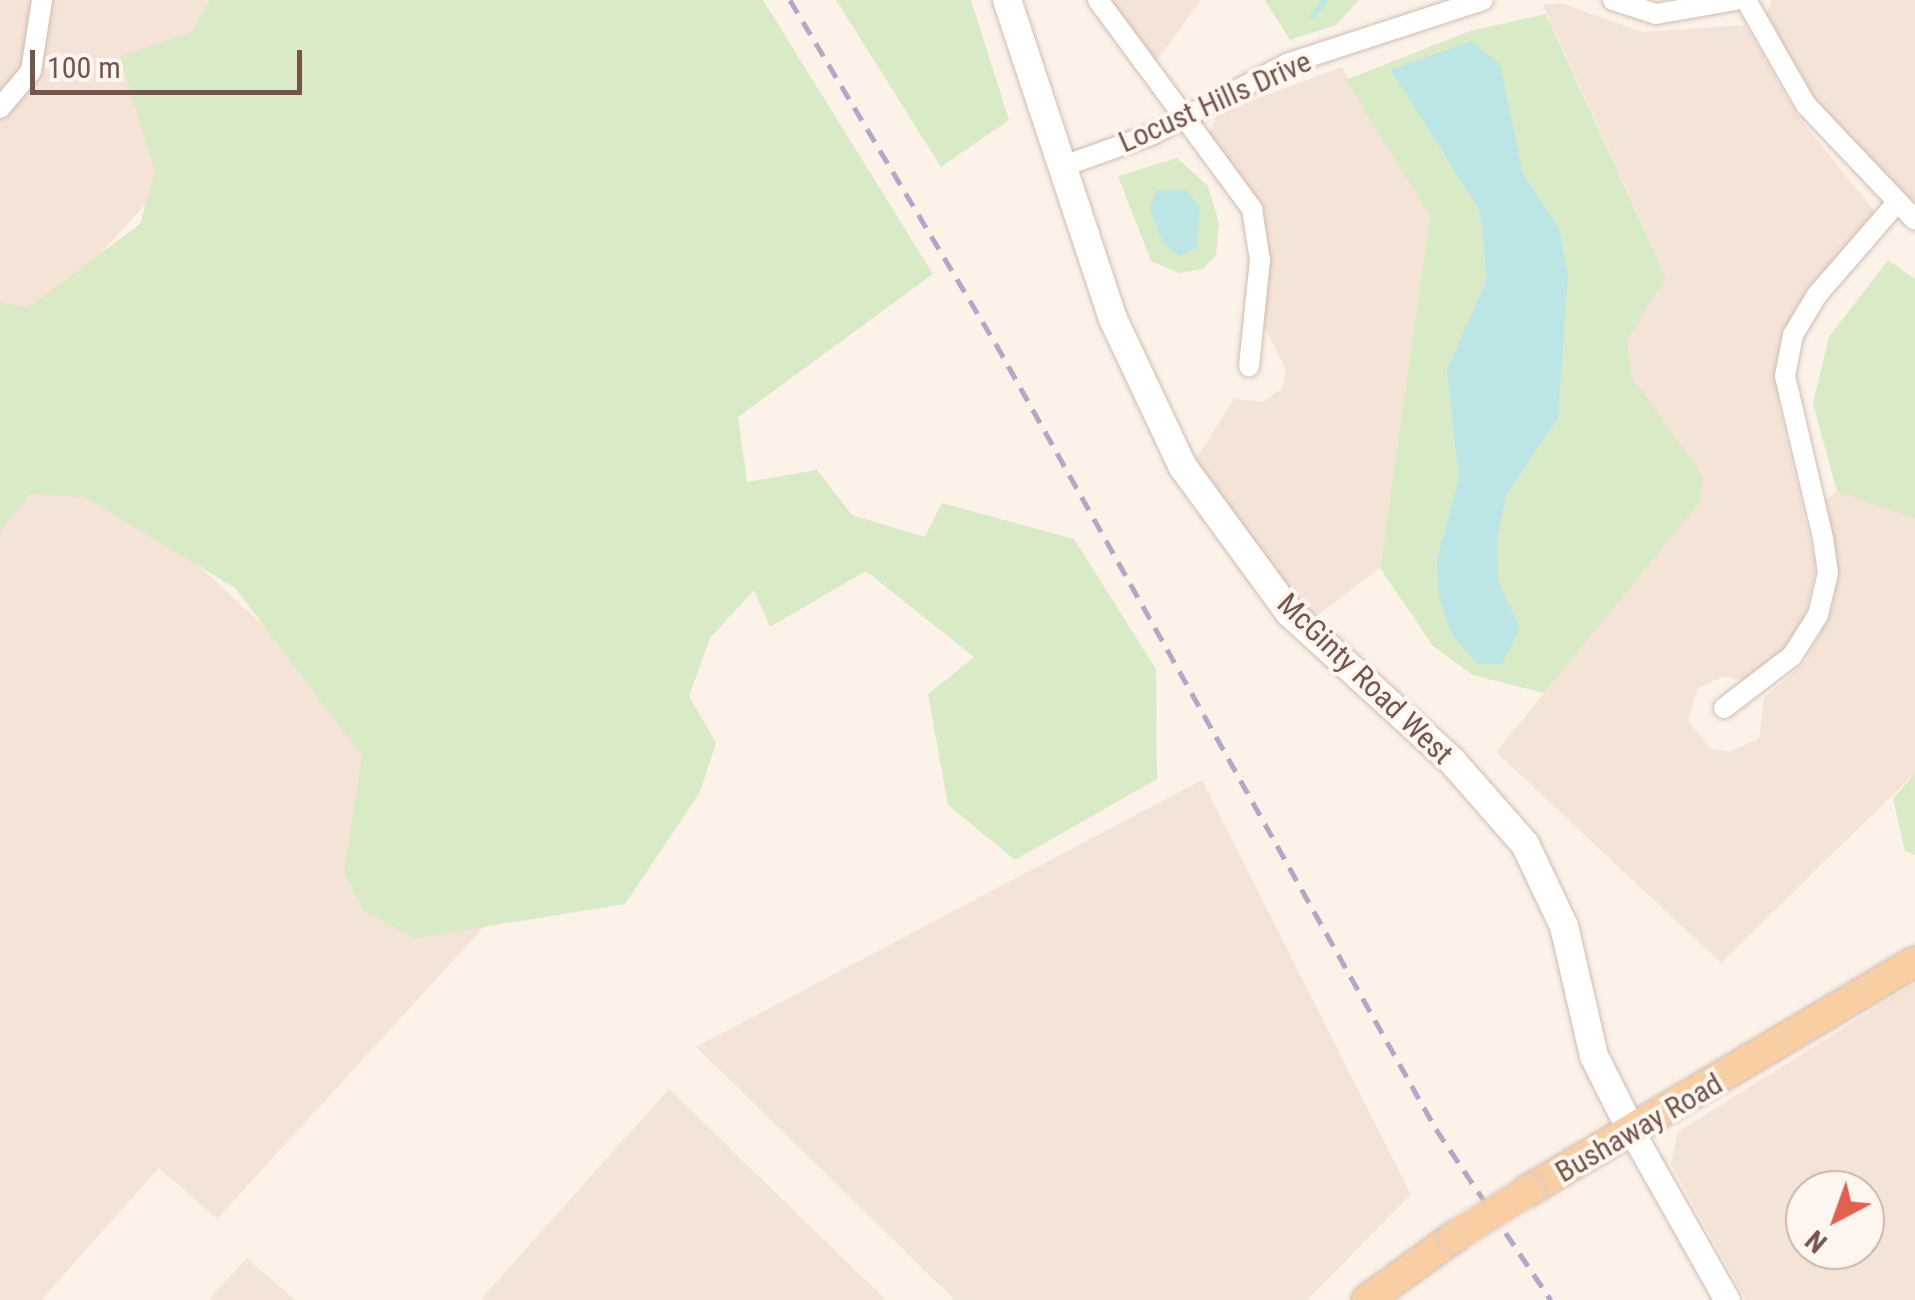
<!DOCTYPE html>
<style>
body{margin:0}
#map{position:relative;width:1915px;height:1300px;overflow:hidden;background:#fcf2e8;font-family:"Roboto Condensed",sans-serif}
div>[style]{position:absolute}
.residential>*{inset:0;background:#f4e3d7}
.green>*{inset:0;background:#d9eac6}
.water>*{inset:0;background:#bce5e6}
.stream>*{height:5px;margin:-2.5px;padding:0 2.5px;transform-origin:2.5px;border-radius:2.5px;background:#bce5e6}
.roads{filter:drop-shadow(0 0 2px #d0bbb0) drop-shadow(0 0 2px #d0bbb0)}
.minor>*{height:20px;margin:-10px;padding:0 10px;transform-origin:10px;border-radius:10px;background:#fff}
.tertiary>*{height:25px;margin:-12.5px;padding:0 12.5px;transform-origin:12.5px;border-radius:12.5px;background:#fff}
.secondary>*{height:28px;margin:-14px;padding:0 14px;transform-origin:14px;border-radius:14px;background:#fff}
.primary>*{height:30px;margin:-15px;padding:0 15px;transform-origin:15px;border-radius:15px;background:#f9cea2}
.rail>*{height:5px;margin-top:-2.5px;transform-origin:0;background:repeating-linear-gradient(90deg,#b4a6c7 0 15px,transparent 0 25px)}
.bridges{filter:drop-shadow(0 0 2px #d9d0cd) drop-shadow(0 0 2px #d9d0cd)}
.primary-bridge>*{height:30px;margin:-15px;padding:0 15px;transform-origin:15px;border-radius:15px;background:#f9cea2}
span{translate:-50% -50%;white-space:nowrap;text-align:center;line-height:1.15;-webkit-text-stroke:8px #fff7ef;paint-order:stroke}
.street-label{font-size:30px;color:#76564c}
.north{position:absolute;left:1785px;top:1170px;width:100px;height:100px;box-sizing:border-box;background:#fff7ef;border:2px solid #c8b7ae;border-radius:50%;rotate:221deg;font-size:28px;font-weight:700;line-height:40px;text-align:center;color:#76564c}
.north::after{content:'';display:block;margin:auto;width:35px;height:45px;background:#e45f50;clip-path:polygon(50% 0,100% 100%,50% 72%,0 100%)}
.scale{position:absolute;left:30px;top:50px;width:272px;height:45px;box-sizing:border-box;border:5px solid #76564c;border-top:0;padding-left:12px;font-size:30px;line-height:35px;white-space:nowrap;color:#76564c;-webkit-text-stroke:8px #fff7ef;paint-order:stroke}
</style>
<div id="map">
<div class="residential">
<i style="clip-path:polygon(0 0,216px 0,204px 141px,0 362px)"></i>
<i style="clip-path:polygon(1105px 0,1201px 0,1155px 63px)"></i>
<i style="clip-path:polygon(1772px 0,1915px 0,1915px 214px,1811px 101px,1764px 19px)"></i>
<i style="clip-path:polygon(1561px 3px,1642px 32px,1745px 25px,1796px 114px,1877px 214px,1779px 358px,1777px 399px,1816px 567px,1801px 635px,1751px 683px,1725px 676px,1698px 688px,1688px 720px,1710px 748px,1730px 752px,1759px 738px,1764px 698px,1806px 661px,1833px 606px,1822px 504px,1837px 491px,1915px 518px,1915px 773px,1721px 963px,1496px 752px,1699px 503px,1632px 378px,1627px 340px,1666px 276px,1543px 5px)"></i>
<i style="clip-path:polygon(1342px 67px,1430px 215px,1380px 568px,1310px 621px,1193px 464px,1234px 399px,1263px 402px,1282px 389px,1286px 370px,1262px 322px,1268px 240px,1257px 205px,1209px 134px,1218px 113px)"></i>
<i style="clip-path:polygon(0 385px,534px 872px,217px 1219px,159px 1168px,41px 1300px,0 1300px)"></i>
<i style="clip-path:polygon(1202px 780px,1411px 1195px,1307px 1300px,955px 1300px,696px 1047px)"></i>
<i style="clip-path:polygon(evenodd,1915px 983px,1915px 1300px,1746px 1300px,1671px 1164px,1678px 1132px,1915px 983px,1805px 1190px,1865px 1190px,1865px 1250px,1805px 1250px,1805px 1190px)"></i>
<i style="clip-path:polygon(669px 1089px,886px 1300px,480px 1300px)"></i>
<i style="clip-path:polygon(247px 1258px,295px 1300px,208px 1300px)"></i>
</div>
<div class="green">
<i style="clip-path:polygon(210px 0,763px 0,933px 274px,738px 417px,747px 482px,817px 470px,852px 515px,925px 537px,942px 503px,1074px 539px,1156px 669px,1157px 779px,1015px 860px,948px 805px,928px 694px,974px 657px,866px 571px,770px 627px,754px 590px,710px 638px,689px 696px,716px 743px,700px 792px,625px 904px,415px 938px,363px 910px,344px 873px,362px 755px,235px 588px,85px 497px,30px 494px,0 531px,0 302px,27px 308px,140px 224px,155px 171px,120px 57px,192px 33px)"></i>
<i style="clip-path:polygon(836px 0,971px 0,1009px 120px,941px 167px)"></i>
<i style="clip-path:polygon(1265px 0,1359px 0,1336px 25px,1290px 40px)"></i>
<i style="clip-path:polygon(1546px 14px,1666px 277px,1627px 340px,1632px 378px,1703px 476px,1699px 503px,1544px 693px,1473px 675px,1433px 646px,1380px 568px,1430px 215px,1346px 80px,1470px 31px)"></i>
<i style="clip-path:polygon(1177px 158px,1208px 186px,1219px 224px,1216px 255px,1203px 269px,1179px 273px,1151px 261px,1118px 176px)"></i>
<i style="clip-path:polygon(1888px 260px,1915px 279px,1915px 518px,1837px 491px,1813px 404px,1829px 337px)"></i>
<i style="clip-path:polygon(1915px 773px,1915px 855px,1905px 851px,1893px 799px)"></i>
</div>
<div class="water">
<i style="clip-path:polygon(1471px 41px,1500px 64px,1523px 174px,1559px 229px,1568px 274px,1558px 418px,1506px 495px,1497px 540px,1498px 581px,1520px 628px,1502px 664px,1477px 664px,1451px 633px,1439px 597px,1437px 560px,1459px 478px,1447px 370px,1487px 278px,1480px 211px,1391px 70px)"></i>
<i style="clip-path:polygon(1157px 190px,1186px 190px,1200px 208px,1197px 248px,1179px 256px,1162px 242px,1149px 207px)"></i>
</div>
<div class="stream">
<i style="left:1312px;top:15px;width:20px;rotate:-49deg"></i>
</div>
<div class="roads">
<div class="minor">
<i style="left:1098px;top:0;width:260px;rotate:53.6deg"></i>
<i style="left:1252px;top:209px;width:52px;rotate:81.1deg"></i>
<i style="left:1260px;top:260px;width:107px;rotate:95.9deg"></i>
<i style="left:1613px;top:0;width:45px;rotate:18deg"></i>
<i style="left:1656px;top:14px;width:80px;rotate:-10deg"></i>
<i style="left:1746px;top:0;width:121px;rotate:60.3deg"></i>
<i style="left:1806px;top:105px;width:158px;rotate:46.5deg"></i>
<i style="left:0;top:108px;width:48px;rotate:-50deg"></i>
<i style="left:31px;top:71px;width:72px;rotate:-81.2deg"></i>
<i style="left:1061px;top:167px;width:98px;rotate:-19.7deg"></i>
<i style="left:1153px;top:134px;width:151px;rotate:-27.6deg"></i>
<i style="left:1287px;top:64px;width:206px;rotate:-18.1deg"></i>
<i style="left:1724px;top:708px;width:86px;rotate:-37.4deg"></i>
<i style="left:1792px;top:656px;width:49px;rotate:-57.6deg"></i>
<i style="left:1818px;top:615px;width:43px;rotate:-76.6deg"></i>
<i style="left:1828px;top:573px;width:35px;rotate:-98deg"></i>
<i style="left:1823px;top:538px;width:166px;rotate:-103.2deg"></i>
<i style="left:1785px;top:376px;width:42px;rotate:-79deg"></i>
<i style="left:1793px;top:335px;width:47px;rotate:-59deg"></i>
<i style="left:1817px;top:295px;width:119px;rotate:-49.1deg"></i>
</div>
<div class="tertiary">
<i style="left:1632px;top:1132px;width:193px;rotate:60.5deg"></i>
</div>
<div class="secondary">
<i style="left:1007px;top:0;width:336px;rotate:71.6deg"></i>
<i style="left:1113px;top:319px;width:164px;rotate:64.7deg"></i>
<i style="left:1183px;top:467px;width:181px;rotate:53.8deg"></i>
<i style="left:1290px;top:613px;width:219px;rotate:42.4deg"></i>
<i style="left:1452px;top:761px;width:111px;rotate:48.7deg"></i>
<i style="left:1525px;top:844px;width:91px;rotate:64.6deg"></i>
<i style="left:1564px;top:926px;width:133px;rotate:77deg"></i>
<i style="left:1594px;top:1056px;width:85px;rotate:63.4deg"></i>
</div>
<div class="primary">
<i style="left:1529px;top:1190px;width:448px;rotate:-30.6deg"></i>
<i style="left:1367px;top:1300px;width:107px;rotate:-35.9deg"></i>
</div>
</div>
<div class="rail">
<i style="left:790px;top:0;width:401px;rotate:59.1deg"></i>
<i style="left:996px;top:344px;width:900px;rotate:60.73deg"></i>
<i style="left:1436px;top:1129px;width:206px;rotate:56.1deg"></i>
</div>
<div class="bridges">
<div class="primary-bridge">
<i style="left:1454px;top:1237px;width:89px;rotate:-32.1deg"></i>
</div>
</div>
<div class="street-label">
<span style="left:1215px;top:102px;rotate:-24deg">Locust Hills Drive</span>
<span style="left:1365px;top:679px;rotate:44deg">McGinty Road West</span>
<span style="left:1639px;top:1128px;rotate:-30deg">Bushaway Road</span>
</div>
<div class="north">N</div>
<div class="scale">100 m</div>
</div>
